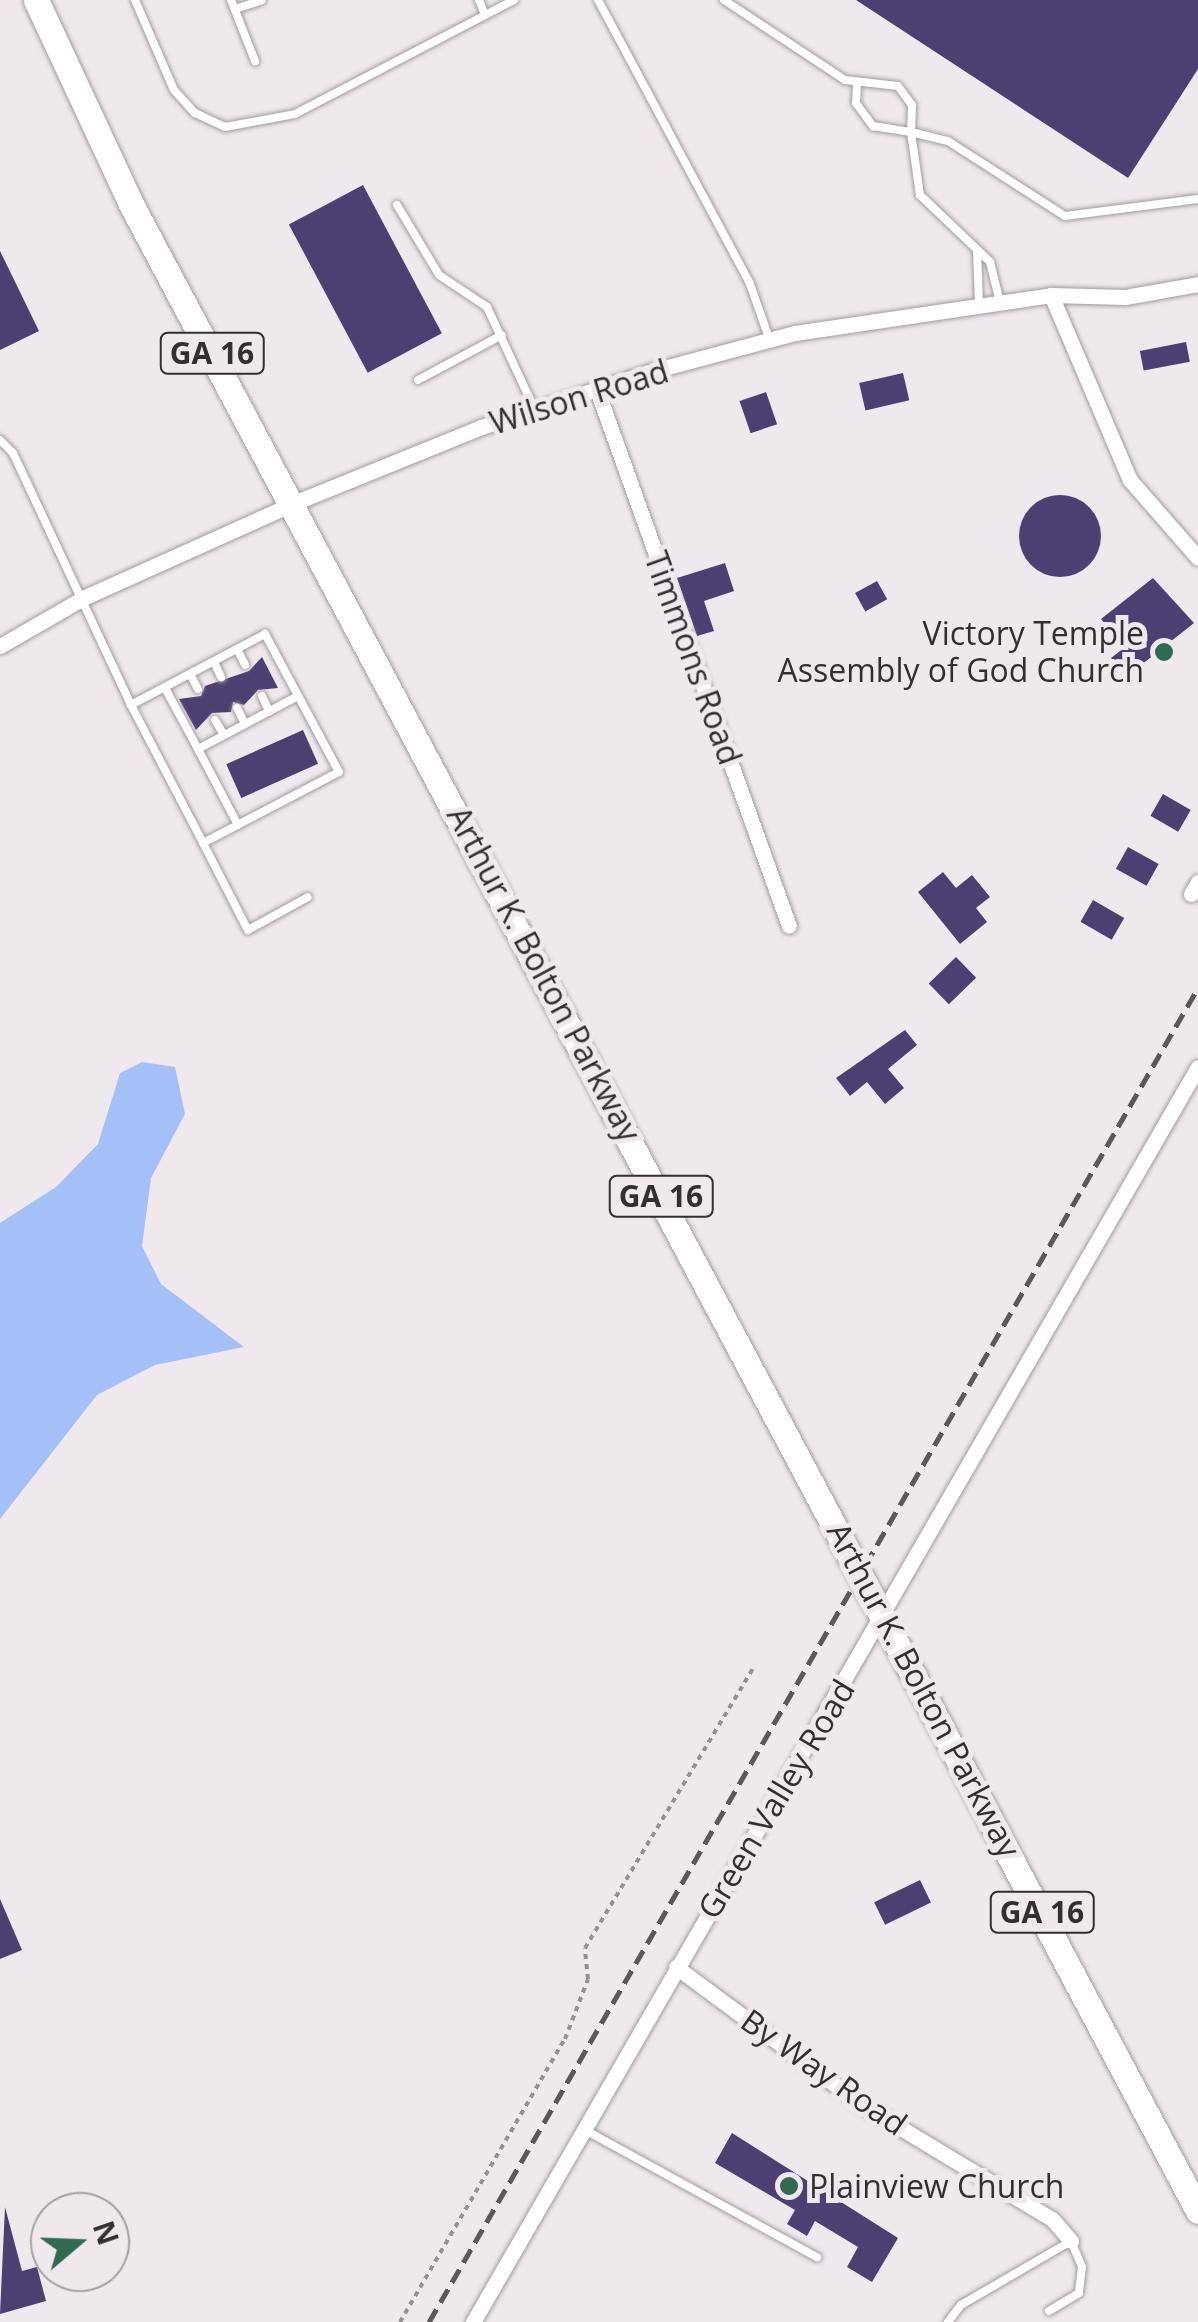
<!DOCTYPE html>
<style>
body{margin:0}
#map{position:relative;width:1198px;height:2322px;overflow:hidden;background:#efe9ee;font-family:"Open Sans",sans-serif}
div>[style]{position:absolute}
.water>*{inset:0;background:#a4c0f7}
.building>*{inset:0;background:#4e3f72;transform-origin:0 0}
.round{border-radius:50%}
.path>*{height:4px;margin-top:-2px;transform-origin:0;background:repeating-linear-gradient(90deg,#959094 0 5px,transparent 0 10px)}
.roads{filter:drop-shadow(0 0 2px #a19ba0) drop-shadow(0 0 2px #a19ba0)}
.service>*{height:8px;margin:-4px;padding:0 4px;transform-origin:4px;border-radius:4px;background:#fff}
.minor>*{height:15px;margin:-7.5px;padding:0 7.5px;transform-origin:7.5px;border-radius:7.5px;background:#fff}
.primary>*{height:25px;margin:-12.5px;padding:0 12.5px;transform-origin:12.5px;border-radius:12.5px;background:#fff}
.rail>*{height:5px;margin-top:-2.5px;transform-origin:0;background:repeating-linear-gradient(90deg,#5b575a 0 15px,transparent 0 23px)}
.dots>*{width:28px;height:28px;translate:-50% -50%;box-sizing:border-box;border:5px solid #efe9ee;border-radius:50%}
span{translate:-50% -50%;white-space:nowrap;text-align:center;line-height:1.15;-webkit-text-stroke:10px #efe9ee;paint-order:stroke}
.shield-label span{padding:2px 8px;background:#efe9ee;border:2px solid;border-radius:8px;-webkit-text-stroke-width:0}
.shield-label{font-size:30px;color:#322f31;font-weight:700}
.street-label{font-size:32px;color:#322f31}
.poi-label{font-size:32px;color:#322f31}
.right{translate:-100% -50%;text-align:right}
.left{translate:0 -50%;text-align:left}
.north{position:absolute;left:30px;top:2192px;width:100px;height:100px;box-sizing:border-box;background:#efe9ee;border:2px solid #a39fa2;border-radius:50%;rotate:71deg;font-size:28px;font-weight:700;line-height:40px;text-align:center;color:#322f31}
.north::after{content:'';display:block;margin:auto;width:35px;height:45px;background:#316951;clip-path:polygon(50% 0,100% 100%,50% 72%,0 100%)}
</style>
<div id="map">
<div class="water">
<i style="clip-path:polygon(142px 1062px,175px 1067px,185px 1114px,151px 1178px,142px 1246px,161px 1284px,244px 1347px,155px 1365px,97px 1395px,0 1519px,0 1223px,56px 1187px,98px 1144px,120px 1073px)"></i>
</div>
<div class="building">
<i style="clip-path:polygon(856px 0,1198px 0,1198px 69px,1128px 178px)"></i>
<i style="left:363px;top:185px;width:168px;height:84px;rotate:62deg"></i>
<i style="clip-path:polygon(0 251px,39px 331px,0 350px)"></i>
<i style="left:1186px;top:342px;width:20px;height:47px;rotate:79deg"></i>
<i style="left:903px;top:373px;width:28px;height:45px;rotate:77deg"></i>
<i style="left:766px;top:392px;width:34px;height:28px;rotate:71deg"></i>
<i class="round" style="left:1019px;top:495px;width:82px;height:82px"></i>
<i style="clip-path:polygon(725px 563px,734px 591px,704px 601px,714px 631px,697px 636px,677px 578px)"></i>
<i style="clip-path:polygon(1153px 578px,1194px 623px,1126px 677px,1111px 658px,1124px 648px,1101px 619px)"></i>
<i style="left:877px;top:581px;width:21px;height:25px;rotate:61deg"></i>
<i style="clip-path:polygon(262px 657px,278px 688px,258px 690px,244px 705px,233px 702px,231px 712px,212px 713px,196px 730px,179px 699px,201px 696px,205px 686px,249px 671px)"></i>
<i style="left:303px;top:730px;width:37px;height:84px;rotate:66deg"></i>
<i style="left:1163px;top:794px;width:32px;height:25px;rotate:30deg"></i>
<i style="left:1128px;top:847px;width:35px;height:25px;rotate:29deg"></i>
<i style="clip-path:polygon(943px 872px,956px 888px,972px 875px,990px 897px,976px 908px,987px 922px,960px 944px,918px 892px)"></i>
<i style="left:1093px;top:900px;width:36px;height:25px;rotate:30deg"></i>
<i style="left:956px;top:957px;width:29px;height:38px;rotate:46deg"></i>
<i style="clip-path:polygon(905px 1030px,917px 1045px,888px 1069px,904px 1088px,885px 1104px,867px 1082px,850px 1096px,836px 1078px)"></i>
<i style="left:920px;top:1880px;width:25px;height:51px;rotate:64deg"></i>
<i style="clip-path:polygon(0 1899px,22px 1950px,0 1959px)"></i>
<i style="clip-path:polygon(732px 2133px,898px 2238px,872px 2282px,847px 2267px,858px 2247px,815px 2221px,807px 2236px,787px 2224px,795px 2210px,715px 2163px)"></i>
<i style="clip-path:polygon(5px 2207px,22px 2271px,37px 2267px,46px 2301px,0 2314px)"></i>
</div>
<div class="path">
<i style="left:400px;top:2322px;width:328px;rotate:-59.8deg"></i>
<i style="left:565px;top:2039px;width:64px;rotate:-69deg"></i>
<i style="left:588px;top:1979px;width:31px;rotate:-96deg"></i>
<i style="left:585px;top:1948px;width:330px;rotate:-59deg"></i>
</div>
<div class="roads">
<div class="service">
<i style="left:135px;top:0;width:98px;rotate:66.6deg"></i>
<i style="left:174px;top:90px;width:31px;rotate:48deg"></i>
<i style="left:195px;top:113px;width:33px;rotate:25deg"></i>
<i style="left:225px;top:127px;width:71px;rotate:-10.5deg"></i>
<i style="left:295px;top:114px;width:247px;rotate:-27.5deg"></i>
<i style="left:231px;top:0;width:66px;rotate:68.5deg"></i>
<i style="left:479px;top:0;width:16px;rotate:68deg"></i>
<i style="left:598px;top:0;width:322px;rotate:61.8deg"></i>
<i style="left:750px;top:284px;width:57px;rotate:70.6deg"></i>
<i style="left:724px;top:0;width:145px;rotate:33.5deg"></i>
<i style="left:845px;top:80px;width:53px;rotate:6.5deg"></i>
<i style="left:898px;top:86px;width:24px;rotate:54deg"></i>
<i style="left:912px;top:105px;width:27px;rotate:92deg"></i>
<i style="left:911px;top:132px;width:38px;rotate:14deg"></i>
<i style="left:948px;top:141px;width:139px;rotate:32.7deg"></i>
<i style="left:1065px;top:216px;width:134px;rotate:-7.3deg"></i>
<i style="left:235px;top:9px;width:28px;rotate:-18deg"></i>
<i style="left:857px;top:84px;width:19px;rotate:93deg"></i>
<i style="left:856px;top:103px;width:29px;rotate:54deg"></i>
<i style="left:873px;top:126px;width:38px;rotate:9deg"></i>
<i style="left:911px;top:132px;width:64px;rotate:81.9deg"></i>
<i style="left:920px;top:195px;width:97px;rotate:43.7deg"></i>
<i style="left:990px;top:262px;width:41px;rotate:76deg"></i>
<i style="left:397px;top:205px;width:82px;rotate:59deg"></i>
<i style="left:439px;top:275px;width:58px;rotate:33.7deg"></i>
<i style="left:487px;top:307px;width:111px;rotate:65deg"></i>
<i style="left:977px;top:250px;width:54px;rotate:87.9deg"></i>
<i style="left:418px;top:380px;width:95px;rotate:-28.2deg"></i>
<i style="left:0;top:440px;width:18px;rotate:45deg"></i>
<i style="left:13px;top:453px;width:278px;rotate:64.9deg"></i>
<i style="left:131px;top:705px;width:156px;rotate:62.4deg"></i>
<i style="left:203px;top:843px;width:153px;rotate:-27.6deg"></i>
<i style="left:339px;top:772px;width:157px;rotate:-118.2deg"></i>
<i style="left:265px;top:634px;width:152px;rotate:152.1deg"></i>
<i style="left:237px;top:649px;width:18px;rotate:63deg"></i>
<i style="left:214px;top:662px;width:17px;rotate:65deg"></i>
<i style="left:190px;top:674px;width:17px;rotate:62deg"></i>
<i style="left:165px;top:688px;width:69px;rotate:61.6deg"></i>
<i style="left:262px;top:696px;width:17px;rotate:65deg"></i>
<i style="left:237px;top:708px;width:18px;rotate:63deg"></i>
<i style="left:215px;top:720px;width:17px;rotate:59deg"></i>
<i style="left:238px;top:825px;width:86px;rotate:-117.8deg"></i>
<i style="left:198px;top:749px;width:113px;rotate:-27.9deg"></i>
<i style="left:203px;top:843px;width:98px;rotate:62.7deg"></i>
<i style="left:248px;top:930px;width:68px;rotate:-28.8deg"></i>
<i style="left:583px;top:2129px;width:267px;rotate:28.7deg"></i>
<i style="left:948px;top:2322px;width:21px;rotate:-53deg"></i>
<i style="left:961px;top:2305px;width:127px;rotate:-30.2deg"></i>
<i style="left:1071px;top:2241px;width:28px;rotate:67deg"></i>
<i style="left:1082px;top:2267px;width:26px;rotate:97deg"></i>
<i style="left:1079px;top:2293px;width:35px;rotate:149deg"></i>
</div>
<div class="minor">
<i style="left:1051px;top:295px;width:201px;rotate:66.9deg"></i>
<i style="left:1130px;top:480px;width:103px;rotate:48.9deg"></i>
<i style="left:597px;top:390px;width:569px;rotate:70.29deg"></i>
<i style="left:0;top:646px;width:98px;rotate:-30deg"></i>
<i style="left:85px;top:597px;width:229px;rotate:-24.2deg"></i>
<i style="left:294px;top:503px;width:202px;rotate:-22.1deg"></i>
<i style="left:481px;top:427px;width:177px;rotate:-18.1deg"></i>
<i style="left:649px;top:372px;width:151px;rotate:-15deg"></i>
<i style="left:795px;top:333px;width:259px;rotate:-8.4deg"></i>
<i style="left:1051px;top:295px;width:74px;rotate:1.5deg"></i>
<i style="left:1125px;top:297px;width:74px;rotate:-10.1deg"></i>
<i style="left:1191px;top:894px;width:14px;rotate:-60deg"></i>
<i style="left:676px;top:1967px;width:230px;rotate:36.5deg"></i>
<i style="left:861px;top:2104px;width:223px;rotate:31.1deg"></i>
<i style="left:1052px;top:2219px;width:29px;rotate:49deg"></i>
<i style="left:473px;top:2322px;width:1449px;rotate:-59.99deg"></i>
</div>
<div class="primary">
<i style="left:36px;top:0;width:225px;rotate:65deg"></i>
<i style="left:131px;top:204px;width:2273px;rotate:62deg"></i>
</div>
</div>
<div class="rail">
<i style="left:429px;top:2322px;width:1540px;rotate:-60.04deg"></i>
</div>
<div class="dots">
<i style="left:1164px;top:652px;background:#316951"></i>
<i style="left:789px;top:2186px;background:#316951"></i>
</div>
<div class="shield-label">
<span style="left:212px;top:353px">GA 16</span>
<span style="left:661px;top:1196px">GA 16</span>
<span style="left:1042px;top:1912px">GA 16</span>
</div>
<div class="street-label">
<span style="left:579px;top:397px;rotate:-17deg">Wilson Road</span>
<span style="left:693px;top:658px;rotate:70deg">Timmons Road</span>
<span style="left:544px;top:974px;rotate:62deg">Arthur K. Bolton Parkway</span>
<span style="left:924px;top:1690px;rotate:62deg">Arthur K. Bolton Parkway</span>
<span style="left:776px;top:1799px;rotate:-59deg">Green Valley Road</span>
<span style="left:824px;top:2072px;rotate:35deg">By Way Road</span>
</div>
<div class="poi-label">
<span class="right" style="left:1144px;top:652px">Victory Temple<br>Assembly of God Church</span>
<span class="left" style="left:809px;top:2186px">Plainview Church</span>
</div>
<div class="north">N</div>
</div>
